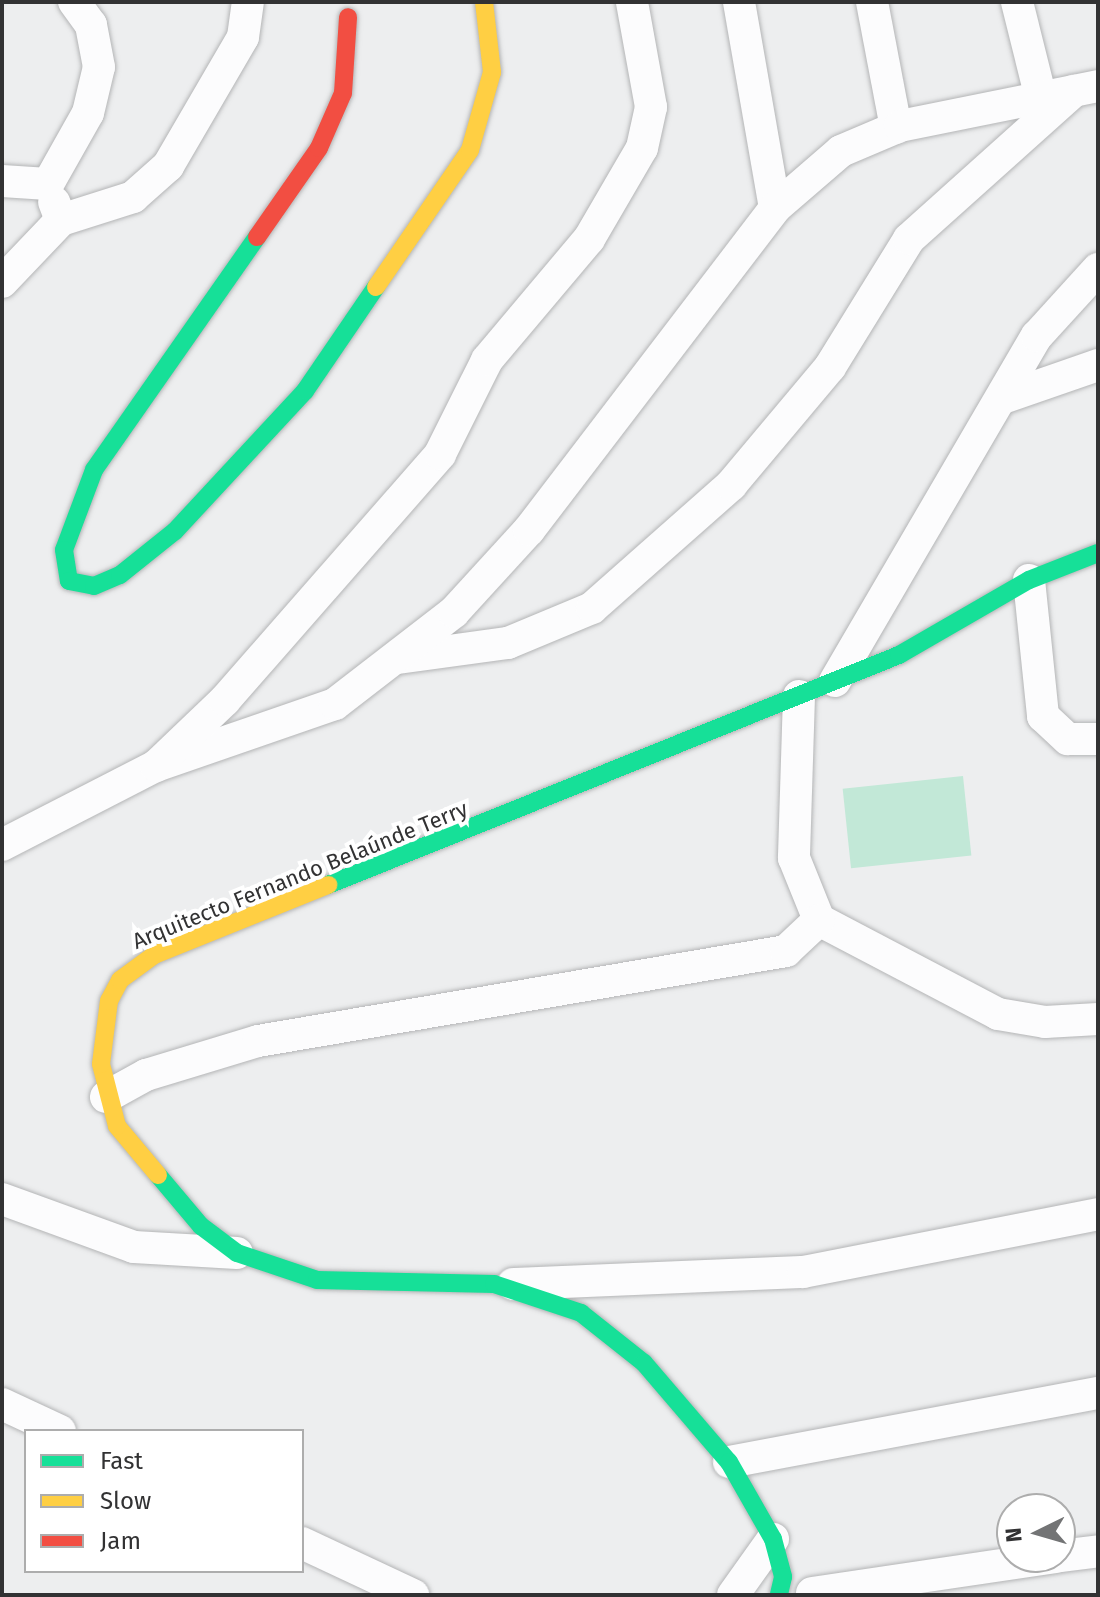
<!DOCTYPE html>
<meta charset="utf-8">
<style>
body{margin:0}
#map{position:relative;width:1100px;height:1597px;overflow:hidden;background:#edeeef;font-family:"Fira Sans",sans-serif}
div>[style]{position:absolute}
.green>*{inset:0;background:#c2e8d7;transform-origin:0 0}
.roads{filter:drop-shadow(0 0 2px #b4b5b6) drop-shadow(0 0 2px #b4b5b6)}
.street>*{height:32px;margin:-16px;padding:0 16px;transform-origin:16px;border-radius:16px;background:#fcfcfd}
.fast>*{height:18px;margin:-9px;padding:0 9px;transform-origin:9px;border-radius:9px;background:#16e098}
.slow>*{height:18px;margin:-9px;padding:0 9px;transform-origin:9px;border-radius:9px;background:#ffcf43}
.jam>*{height:18px;margin:-9px;padding:0 9px;transform-origin:9px;border-radius:9px;background:#f24e42}
span{translate:-50% -50%;white-space:nowrap;text-align:center;line-height:1.15;-webkit-text-stroke:8px #fff;paint-order:stroke}
.street-label{font-size:22px;color:#323233}
.frame{position:absolute;inset:0;border:4px solid #323233;pointer-events:none}
.legend{position:absolute;left:24px;top:1429px;width:280px;height:144px;box-sizing:border-box;background:#fff;border:2px solid #adadad;margin:0;padding:10px 14px;list-style:none;font-size:24px;color:#323233}
.legend li{display:flex;align-items:center;gap:16px;height:40px}
.legend b{width:40px;border:2px solid #adadad}
.north{position:absolute;left:996px;top:1493px;width:80px;height:80px;box-sizing:border-box;background:#fff;border:2px solid #adadad;border-radius:50%;rotate:265deg;font-size:22px;font-weight:700;line-height:32px;text-align:center;color:#323233}
.north::after{content:'';display:block;margin:auto;width:28px;height:36px;background:#737475;clip-path:polygon(50% 0,100% 100%,50% 72%,0 100%)}
</style>
<div id="map">
<div class="green">
<i style="left:963px;top:776px;width:80px;height:121px;rotate:84deg"></i>
</div>
<div class="roads">
<div class="street">
<i style="left:739px;top:2px;width:209px;rotate:80.1deg"></i>
<i style="left:872px;top:2px;width:128px;rotate:79.2deg"></i>
<i style="left:1017px;top:2px;width:99px;rotate:76deg"></i>
<i style="left:2px;top:181px;width:46px;rotate:3.7deg"></i>
<i style="left:48px;top:184px;width:81px;rotate:-60.6deg"></i>
<i style="left:88px;top:113px;width:47px;rotate:-76.6deg"></i>
<i style="left:99px;top:67px;width:43px;rotate:-100.8deg"></i>
<i style="left:91px;top:25px;width:29px;rotate:-126deg"></i>
<i style="left:61px;top:220px;width:76px;rotate:-17.7deg"></i>
<i style="left:133px;top:197px;width:47px;rotate:-41.5deg"></i>
<i style="left:168px;top:166px;width:149px;rotate:-59.8deg"></i>
<i style="left:243px;top:37px;width:35px;rotate:-82deg"></i>
<i style="left:2px;top:282px;width:86px;rotate:-46.4deg"></i>
<i style="left:61px;top:220px;width:19px;rotate:-111deg"></i>
<i style="left:1003px;top:398px;width:101px;rotate:-19.2deg"></i>
<i style="left:1029px;top:580px;width:137px;rotate:84.1deg"></i>
<i style="left:1043px;top:716px;width:34px;rotate:43deg"></i>
<i style="left:1068px;top:739px;width:30px"></i>
<i style="left:398px;top:658px;width:111px;rotate:-7.8deg"></i>
<i style="left:508px;top:643px;width:91px;rotate:-22.6deg"></i>
<i style="left:592px;top:608px;width:186px;rotate:-41.5deg"></i>
<i style="left:731px;top:485px;width:154px;rotate:-50deg"></i>
<i style="left:830px;top:367px;width:150px;rotate:-58.3deg"></i>
<i style="left:909px;top:239px;width:222px;rotate:-41.9deg"></i>
<i style="left:835px;top:681px;width:400px;rotate:-59.7deg"></i>
<i style="left:1037px;top:336px;width:91px;rotate:-47.7deg"></i>
<i style="left:799px;top:696px;width:162px;rotate:91.8deg"></i>
<i style="left:794px;top:858px;width:67px;rotate:68deg"></i>
<i style="left:819px;top:920px;width:202px;rotate:27.7deg"></i>
<i style="left:998px;top:1014px;width:48px;rotate:9.7deg"></i>
<i style="left:1045px;top:1022px;width:53px;rotate:-3.2deg"></i>
<i style="left:156px;top:766px;width:189px;rotate:-19.1deg"></i>
<i style="left:335px;top:704px;width:150px;rotate:-37.7deg"></i>
<i style="left:454px;top:612px;width:111px;rotate:-47.6deg"></i>
<i style="left:529px;top:530px;width:405px;rotate:-52.6deg"></i>
<i style="left:775px;top:208px;width:87px;rotate:-40.8deg"></i>
<i style="left:841px;top:151px;width:64px;rotate:-23deg"></i>
<i style="left:900px;top:126px;width:202px;rotate:-11.4deg"></i>
<i style="left:2px;top:845px;width:173px;rotate:-27.2deg"></i>
<i style="left:156px;top:766px;width:95px;rotate:-43.7deg"></i>
<i style="left:225px;top:700px;width:327px;rotate:-48.8deg"></i>
<i style="left:440px;top:454px;width:105px;rotate:-63.4deg"></i>
<i style="left:487px;top:360px;width:158px;rotate:-49.9deg"></i>
<i style="left:589px;top:239px;width:105px;rotate:-59.8deg"></i>
<i style="left:642px;top:148px;width:42px;rotate:-77.6deg"></i>
<i style="left:651px;top:107px;width:107px;rotate:-100.3deg"></i>
<i style="left:106px;top:1097px;width:46px;rotate:-28.8deg"></i>
<i style="left:146px;top:1075px;width:117px;rotate:-16.9deg"></i>
<i style="left:258px;top:1041px;width:536px;rotate:-9.67deg"></i>
<i style="left:786px;top:951px;width:45px;rotate:-43.2deg"></i>
<i style="left:2px;top:1199px;width:140px;rotate:20deg"></i>
<i style="left:134px;top:1247px;width:103px;rotate:3.3deg"></i>
<i style="left:513px;top:1284px;width:290px;rotate:-2.4deg"></i>
<i style="left:803px;top:1272px;width:301px;rotate:-11.1deg"></i>
<i style="left:2px;top:1404px;width:64px;rotate:25deg"></i>
<i style="left:729px;top:1462px;width:375px;rotate:-10.6deg"></i>
<i style="left:302px;top:1543px;width:123px;rotate:25.1deg"></i>
<i style="left:1060px;top:1556px;width:38px;rotate:-7deg"></i>
<i style="left:812px;top:1593px;width:247px;rotate:-8.4deg"></i>
<i style="left:733px;top:1595px;width:69px;rotate:-54.5deg"></i>
</div>
<div class="fast">
<i style="left:257px;top:237px;width:284px;rotate:125deg"></i>
<i style="left:94px;top:470px;width:85px;rotate:110.6deg"></i>
<i style="left:64px;top:550px;width:31px;rotate:81deg"></i>
<i style="left:69px;top:581px;width:25px;rotate:11deg"></i>
<i style="left:94px;top:586px;width:28px;rotate:-23deg"></i>
<i style="left:120px;top:575px;width:70px;rotate:-38.7deg"></i>
<i style="left:175px;top:531px;width:191px;rotate:-47.1deg"></i>
<i style="left:305px;top:391px;width:126px;rotate:-55.7deg"></i>
<i style="left:328px;top:885px;width:616px;rotate:-21.94deg"></i>
<i style="left:899px;top:655px;width:150px;rotate:-30deg"></i>
<i style="left:1029px;top:580px;width:74px;rotate:-21.4deg"></i>
<i style="left:158px;top:1175px;width:67px;rotate:49.9deg"></i>
<i style="left:201px;top:1226px;width:45px;rotate:36.9deg"></i>
<i style="left:237px;top:1253px;width:84px;rotate:18.6deg"></i>
<i style="left:317px;top:1280px;width:177px;rotate:1.3deg"></i>
<i style="left:494px;top:1284px;width:92px;rotate:18.4deg"></i>
<i style="left:581px;top:1313px;width:80px;rotate:38.4deg"></i>
<i style="left:644px;top:1363px;width:130px;rotate:49.4deg"></i>
<i style="left:729px;top:1462px;width:89px;rotate:60.3deg"></i>
<i style="left:773px;top:1539px;width:39px;rotate:75deg"></i>
<i style="left:783px;top:1577px;width:18px;rotate:103deg"></i>
</div>
<div class="slow">
<i style="left:376px;top:287px;width:166px;rotate:-55.5deg"></i>
<i style="left:470px;top:150px;width:81px;rotate:-74.2deg"></i>
<i style="left:492px;top:72px;width:70px;rotate:-96.5deg"></i>
<i style="left:158px;top:1175px;width:64px;rotate:-129.9deg"></i>
<i style="left:117px;top:1126px;width:64px;rotate:-104.5deg"></i>
<i style="left:101px;top:1064px;width:64px;rotate:-82.8deg"></i>
<i style="left:109px;top:1001px;width:24px;rotate:-62deg"></i>
<i style="left:120px;top:980px;width:42px;rotate:-36.3deg"></i>
<i style="left:154px;top:955px;width:188px;rotate:-21.9deg"></i>
</div>
<div class="jam">
<i style="left:257px;top:237px;width:108px;rotate:-55.1deg"></i>
<i style="left:319px;top:148px;width:60px;rotate:-66.4deg"></i>
<i style="left:343px;top:93px;width:76px;rotate:-86.2deg"></i>
</div>
</div>
<div class="street-label">
<span style="left:300px;top:875px;rotate:-22deg">Arquitecto Fernando Belaúnde Terry</span>
</div>
<div class="frame"></div>
<ul class="legend">
<li><b style="height:10px;background:#16e098"></b>Fast</li>
<li><b style="height:10px;background:#ffcf43"></b>Slow</li>
<li><b style="height:10px;background:#f24e42"></b>Jam</li>
</ul>
<div class="north">N</div>
</div>
